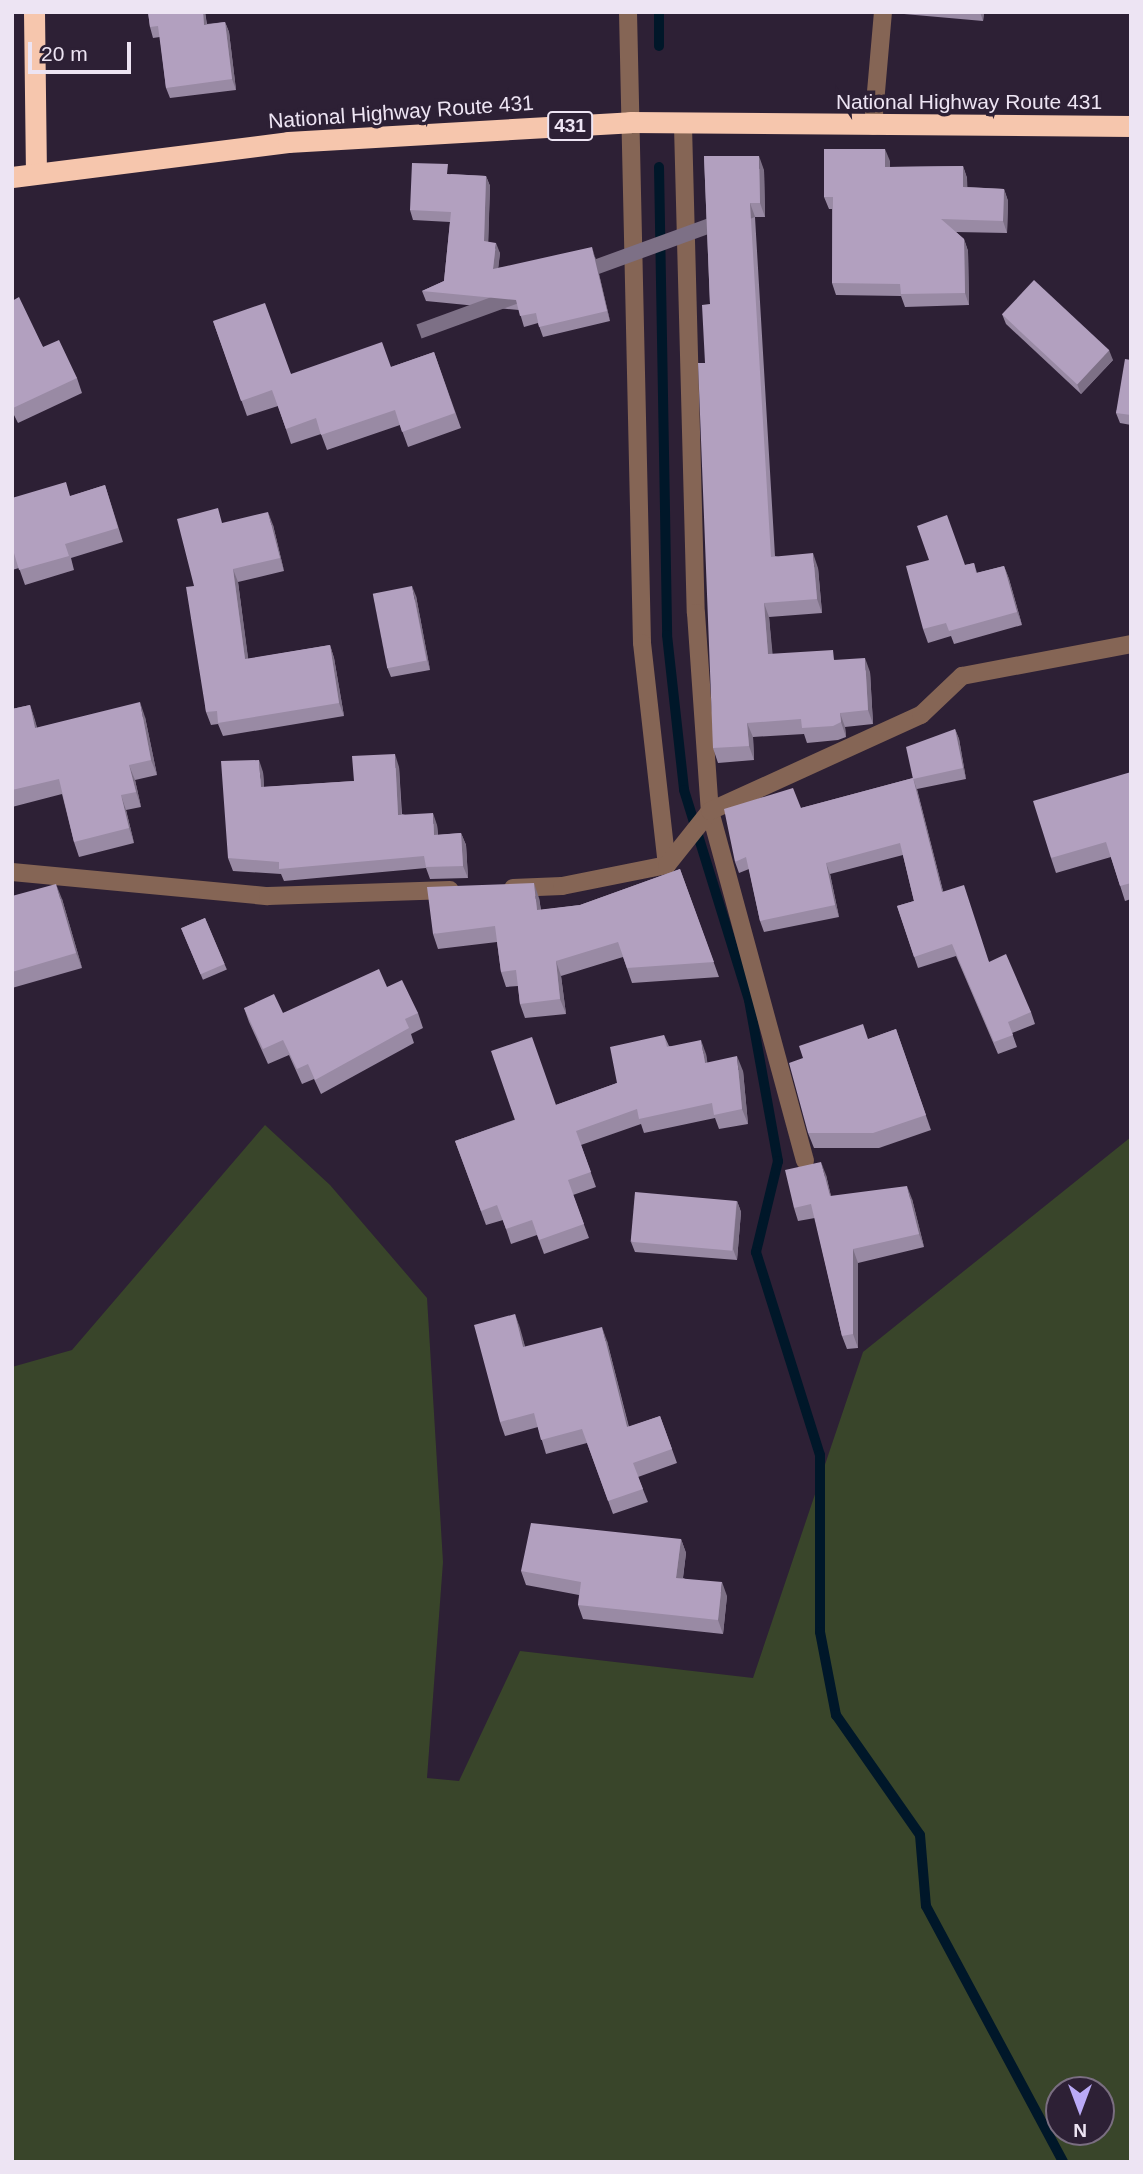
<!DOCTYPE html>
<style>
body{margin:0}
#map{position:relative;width:1143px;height:2174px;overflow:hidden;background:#2d2035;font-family:Arial,sans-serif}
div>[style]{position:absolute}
.green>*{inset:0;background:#39452a}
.stream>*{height:10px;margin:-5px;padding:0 5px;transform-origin:5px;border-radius:5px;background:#001729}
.minor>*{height:18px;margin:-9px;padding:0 9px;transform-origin:9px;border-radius:9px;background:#856555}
.highway>*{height:21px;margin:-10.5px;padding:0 10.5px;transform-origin:10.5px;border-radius:10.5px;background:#f6c6ad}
.wall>*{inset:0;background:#998aa4;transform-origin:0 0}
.shaded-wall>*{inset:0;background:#7d7086;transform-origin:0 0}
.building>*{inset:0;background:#b2a0bf;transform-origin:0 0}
span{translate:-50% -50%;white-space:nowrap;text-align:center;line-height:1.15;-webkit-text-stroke:7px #2d2035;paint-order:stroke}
.shield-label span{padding:2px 5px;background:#2d2035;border:2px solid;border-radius:5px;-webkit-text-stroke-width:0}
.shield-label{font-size:19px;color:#ede4f3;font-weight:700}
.street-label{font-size:21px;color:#ede4f3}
.frame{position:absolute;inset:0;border:14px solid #ede4f3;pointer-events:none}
.north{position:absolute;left:1045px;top:2076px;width:70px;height:70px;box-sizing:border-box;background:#2d2035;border:2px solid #7a6e81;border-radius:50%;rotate:180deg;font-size:19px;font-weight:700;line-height:28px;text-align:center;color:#ede4f3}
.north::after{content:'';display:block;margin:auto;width:24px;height:32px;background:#baaaf7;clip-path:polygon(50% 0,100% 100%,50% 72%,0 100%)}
.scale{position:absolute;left:28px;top:42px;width:103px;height:32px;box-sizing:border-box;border:4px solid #ede4f3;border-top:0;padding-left:9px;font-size:21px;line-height:24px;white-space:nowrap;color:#ede4f3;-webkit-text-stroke:5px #2d2035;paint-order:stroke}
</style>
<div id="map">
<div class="green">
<i style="clip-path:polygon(evenodd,265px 1125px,330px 1185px,427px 1298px,443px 1562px,427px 1778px,459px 1781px,520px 1651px,753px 1678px,863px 1352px,1131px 1137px,1131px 2162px,12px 2162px,12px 1367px,72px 1350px,265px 1125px,1059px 2090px,1101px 2090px,1101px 2132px,1059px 2132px,1059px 2090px)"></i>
</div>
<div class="stream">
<i style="left:659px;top:46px;width:34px;rotate:-90deg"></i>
<i style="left:659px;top:167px;width:468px;rotate:89deg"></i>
<i style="left:667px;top:635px;width:156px;rotate:83.7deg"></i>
<i style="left:684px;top:790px;width:220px;rotate:72.8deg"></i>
<i style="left:749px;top:1000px;width:164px;rotate:79.8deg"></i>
<i style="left:778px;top:1161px;width:94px;rotate:103.6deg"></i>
<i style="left:756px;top:1252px;width:213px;rotate:72.5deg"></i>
<i style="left:820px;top:1455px;width:177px;rotate:90deg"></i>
<i style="left:820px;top:1632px;width:85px;rotate:79.1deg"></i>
<i style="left:836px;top:1715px;width:146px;rotate:55deg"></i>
<i style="left:920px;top:1835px;width:71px;rotate:85.2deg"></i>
<i style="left:926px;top:1906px;width:290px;rotate:61.8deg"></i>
</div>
<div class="minor">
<i style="left:628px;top:12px;width:631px;rotate:88.73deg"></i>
<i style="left:642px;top:643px;width:223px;rotate:83.6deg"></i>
<i style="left:683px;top:126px;width:487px;rotate:88.5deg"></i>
<i style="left:696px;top:613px;width:198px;rotate:86deg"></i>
<i style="left:710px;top:811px;width:362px;rotate:74.8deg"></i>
<i style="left:873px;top:126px;width:114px;rotate:-85deg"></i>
<i style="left:12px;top:872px;width:257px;rotate:5.4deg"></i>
<i style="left:268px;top:896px;width:182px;rotate:-1.9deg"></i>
<i style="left:513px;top:888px;width:49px;rotate:-2.3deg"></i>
<i style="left:562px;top:886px;width:107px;rotate:-11.3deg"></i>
<i style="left:667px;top:865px;width:69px;rotate:-51.5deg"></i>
<i style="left:710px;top:811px;width:232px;rotate:-24.5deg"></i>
<i style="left:921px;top:715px;width:57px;rotate:-43.6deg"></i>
<i style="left:962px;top:676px;width:172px;rotate:-10.7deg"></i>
</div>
<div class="highway">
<i style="left:34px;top:12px;width:160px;rotate:89.3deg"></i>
<i style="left:12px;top:177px;width:278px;rotate:-7.2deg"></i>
<i style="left:288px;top:142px;width:343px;rotate:-3.3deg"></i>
<i style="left:630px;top:122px;width:501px;rotate:0.46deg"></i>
</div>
<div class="wall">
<i style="clip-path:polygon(148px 12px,205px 12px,207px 24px,225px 22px,229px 32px,236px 90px,170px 98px,166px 88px,160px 37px,153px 38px,150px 27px)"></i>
<i style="clip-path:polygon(903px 12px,984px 12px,983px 21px,904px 14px)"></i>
<i style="clip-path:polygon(704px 156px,764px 170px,765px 217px,755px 217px,775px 556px,818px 568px,822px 613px,769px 617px,772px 654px,836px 660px,870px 672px,873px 724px,845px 727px,846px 737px,838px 740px,807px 743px,804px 734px,753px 737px,754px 760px,718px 763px,713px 748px,710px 304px)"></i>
<i style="clip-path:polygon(890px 161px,890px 167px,963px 166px,967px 178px,967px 187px,1004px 189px,1008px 201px,1007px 233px,956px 232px,964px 239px,968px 251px,969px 305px,905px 307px,901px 296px,836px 295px,832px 283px,832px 209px,829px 209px,824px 197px)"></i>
<i style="clip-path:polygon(451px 174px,486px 176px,490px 186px,488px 242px,500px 253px,498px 268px,595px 257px,610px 321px,543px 337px,538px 323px,524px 327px,519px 310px,426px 301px,422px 291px,444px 281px,450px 222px,413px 220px,410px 210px)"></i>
<i style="clip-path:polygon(12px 301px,43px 347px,77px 378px,82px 393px,18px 423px,12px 411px)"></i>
<i style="clip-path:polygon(1002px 314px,1113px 360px,1081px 394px,1006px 324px)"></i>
<i style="clip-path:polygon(213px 321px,291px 374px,391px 367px,434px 352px,461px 428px,408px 447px,400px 425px,327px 450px,321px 434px,291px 444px,278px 406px,247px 416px)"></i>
<i style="clip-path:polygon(1131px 360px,1131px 425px,1120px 423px,1116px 413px)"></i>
<i style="clip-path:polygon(105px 485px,123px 542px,71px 558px,74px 570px,25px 585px,19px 568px,12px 570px,12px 498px,71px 496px)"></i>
<i style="clip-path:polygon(223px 523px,273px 525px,284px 571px,238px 582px,248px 659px,330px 645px,334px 658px,344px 716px,223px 736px,218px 724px,211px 725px,206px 712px,194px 586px)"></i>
<i style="clip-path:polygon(974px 563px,977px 573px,1004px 566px,1009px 579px,1022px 625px,954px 644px,951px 636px,928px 643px,923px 629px,965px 565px)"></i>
<i style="clip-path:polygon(416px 596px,430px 670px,391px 677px,387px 667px)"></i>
<i style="clip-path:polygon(30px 705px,37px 728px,145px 717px,157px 775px,135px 780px,141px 807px,126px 810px,134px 843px,79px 857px,74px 842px,62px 794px,12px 807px,12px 709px)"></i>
<i style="clip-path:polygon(955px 729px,959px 739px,966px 779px,917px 789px,943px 891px,989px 962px,1031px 1012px,1035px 1024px,1012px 1033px,1017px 1047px,998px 1054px,956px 956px,918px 968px,897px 906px,914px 901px,903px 855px,830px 874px,839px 917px,764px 932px,760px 921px,749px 869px,739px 873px,735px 862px,801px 808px,913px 778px)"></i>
<i style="clip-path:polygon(399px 767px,402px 814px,437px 825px,438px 835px,461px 833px,466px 845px,468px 878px,430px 879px,426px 868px,284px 881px,281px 874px,233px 871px,228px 858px,263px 772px,264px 787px,354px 781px)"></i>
<i style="clip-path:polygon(1131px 772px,1131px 899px,1125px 901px,1111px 857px,1056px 873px,1051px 858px)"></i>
<i style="clip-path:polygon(680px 869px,719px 977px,632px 983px,623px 957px,561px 976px,566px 1014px,525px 1018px,520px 1004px,518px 986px,506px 987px,501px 972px,497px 942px,438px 949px,433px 934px,539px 898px,541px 910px,580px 905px)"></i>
<i style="clip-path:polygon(12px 896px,62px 899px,82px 968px,12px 988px)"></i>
<i style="left:205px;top:918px;width:56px;height:26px;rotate:67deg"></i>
<i style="clip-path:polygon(387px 987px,418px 1013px,423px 1028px,411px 1034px,414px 1043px,321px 1094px,314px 1079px,302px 1084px,289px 1055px,268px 1064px,249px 1022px,244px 1008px,283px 1013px)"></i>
<i style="clip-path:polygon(896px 1029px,931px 1130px,879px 1148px,814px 1148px,808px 1133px,869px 1039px)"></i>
<i style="clip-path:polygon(664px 1035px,669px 1046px,706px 1054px,707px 1063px,743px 1071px,748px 1124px,719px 1129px,715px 1118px,644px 1133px,641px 1124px,581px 1145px,596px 1187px,573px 1195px,589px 1238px,544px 1254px,537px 1235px,511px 1244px,503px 1220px,486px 1225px,455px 1141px,617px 1083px)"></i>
<i style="clip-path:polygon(826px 1175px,831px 1196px,912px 1199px,924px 1247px,858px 1263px,858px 1348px,847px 1349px,842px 1336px,815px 1218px,798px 1221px,794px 1208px)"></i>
<i style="clip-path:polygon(737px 1201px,741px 1212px,737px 1260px,635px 1252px,631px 1242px)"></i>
<i style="clip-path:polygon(515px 1314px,525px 1347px,607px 1341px,629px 1427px,660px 1416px,677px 1463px,638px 1477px,648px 1502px,613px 1514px,587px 1443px,546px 1454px,538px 1427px,505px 1436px,500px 1422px)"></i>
<i style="clip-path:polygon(681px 1539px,686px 1553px,683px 1578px,727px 1596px,723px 1634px,583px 1619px,578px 1605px,579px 1595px,526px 1585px,521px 1571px)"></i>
</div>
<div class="shaded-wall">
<i style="clip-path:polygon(203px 12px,205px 12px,208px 35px,204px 25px)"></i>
<i style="clip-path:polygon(980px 12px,984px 12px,983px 21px)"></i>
<i style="clip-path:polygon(225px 22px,229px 32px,236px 90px,232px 79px)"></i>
<i style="clip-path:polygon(885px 149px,890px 161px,890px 179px,885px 167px)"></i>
<i style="clip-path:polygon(759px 156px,764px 170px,765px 217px,760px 203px)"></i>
<i style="clip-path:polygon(963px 166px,967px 178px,968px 200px,963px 187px)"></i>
<i style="clip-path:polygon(486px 176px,490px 186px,488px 252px,484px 241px)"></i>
<i style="clip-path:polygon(1004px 189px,1008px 201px,1007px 233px,1003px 221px)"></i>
<i style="left:750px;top:203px;width:15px;height:355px;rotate:70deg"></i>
<i style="clip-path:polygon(964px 239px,968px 251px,969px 305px,965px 293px)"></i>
<i style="clip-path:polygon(496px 243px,500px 253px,497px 280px,493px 269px)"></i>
<i style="clip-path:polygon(592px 247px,595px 257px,610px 321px,607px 311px)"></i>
<i style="clip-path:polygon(1109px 350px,1113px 360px,1081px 394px,1077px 384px)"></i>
<i style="clip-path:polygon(268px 512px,273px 525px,284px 571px,280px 558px)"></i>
<i style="clip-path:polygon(813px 553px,818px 568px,822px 613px,817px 599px)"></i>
<i style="clip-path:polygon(1004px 566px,1009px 579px,1022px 625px,1017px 612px)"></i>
<i style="clip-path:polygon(233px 569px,238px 582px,250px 672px,245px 659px)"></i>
<i style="clip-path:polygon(412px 586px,416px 596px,430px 670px,427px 660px)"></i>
<i style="clip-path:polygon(764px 603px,769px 617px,774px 668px,768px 654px)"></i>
<i style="clip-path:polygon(330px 645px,334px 658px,344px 716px,339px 703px)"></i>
<i style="clip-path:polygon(865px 658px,870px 672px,873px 724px,868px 710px)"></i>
<i style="clip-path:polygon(140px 702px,145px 717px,157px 775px,151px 760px)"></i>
<i style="clip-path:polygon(30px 705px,35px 720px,41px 743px,35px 728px)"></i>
<i style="clip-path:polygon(840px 713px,845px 727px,846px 737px,841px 722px)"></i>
<i style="clip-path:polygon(747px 723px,753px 737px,754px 760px,749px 746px)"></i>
<i style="clip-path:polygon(955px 729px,959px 739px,966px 779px,963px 768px)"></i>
<i style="clip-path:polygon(395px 754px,399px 767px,402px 827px,398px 815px)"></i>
<i style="clip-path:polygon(259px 760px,263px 772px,265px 800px,261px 787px)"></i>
<i style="clip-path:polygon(129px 765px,135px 780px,141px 807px,136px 792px)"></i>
<i style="clip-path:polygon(913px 778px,917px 790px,946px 903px,942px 892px)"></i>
<i style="clip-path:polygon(121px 795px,126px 810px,134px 843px,129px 828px)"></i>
<i style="clip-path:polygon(433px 813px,437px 825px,439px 847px,434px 835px)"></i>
<i style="clip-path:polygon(461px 833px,466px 845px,468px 878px,463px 866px)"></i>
<i style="clip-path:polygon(826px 863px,830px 874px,839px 917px,835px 905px)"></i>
<i style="clip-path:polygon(534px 883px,539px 898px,543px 925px,537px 910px)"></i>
<i style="clip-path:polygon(56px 884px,62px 899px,82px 968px,76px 953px)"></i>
<i style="clip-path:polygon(556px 961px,561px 976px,566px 1014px,560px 999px)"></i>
<i style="clip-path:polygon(701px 1040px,706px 1054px,710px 1078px,705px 1063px)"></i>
<i style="clip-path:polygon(737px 1056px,743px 1071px,748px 1124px,742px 1109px)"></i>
<i style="clip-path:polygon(821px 1162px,826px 1175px,834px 1210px,830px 1196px)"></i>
<i style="clip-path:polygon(907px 1186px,912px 1199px,924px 1247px,919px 1234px)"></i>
<i style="clip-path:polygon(737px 1201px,741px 1212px,737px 1260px,733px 1249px)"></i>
<i style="clip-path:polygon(853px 1249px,858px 1263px,858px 1348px,853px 1334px)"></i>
<i style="clip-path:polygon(515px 1314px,520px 1328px,529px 1361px,523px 1347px)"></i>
<i style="clip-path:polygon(602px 1327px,607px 1341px,632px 1441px,627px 1427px)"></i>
<i style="clip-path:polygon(681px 1539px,686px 1553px,681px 1592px,676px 1578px)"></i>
<i style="clip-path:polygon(722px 1582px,727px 1596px,723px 1634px,718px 1620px)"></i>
</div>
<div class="building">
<i style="clip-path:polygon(148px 12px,203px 12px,204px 25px,225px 22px,232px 79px,166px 88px,158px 26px,150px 27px)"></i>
<i style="clip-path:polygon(824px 149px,885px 149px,885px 167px,963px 166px,963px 187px,1004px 189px,1003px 221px,941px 219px,964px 239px,965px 293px,901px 294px,900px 284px,832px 283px,833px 197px,824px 197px)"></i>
<i style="clip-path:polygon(704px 156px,759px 156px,760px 203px,750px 203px,771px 557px,813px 553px,817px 599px,764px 603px,768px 654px,833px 650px,834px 660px,865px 658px,868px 710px,840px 713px,841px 722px,833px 726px,802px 728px,801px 719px,747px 723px,749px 746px,713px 748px,698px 363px,705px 363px,702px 305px,710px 304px)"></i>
<i style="clip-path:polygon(412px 163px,448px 164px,447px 174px,486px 176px,484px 241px,496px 243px,493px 269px,592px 247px,607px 311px,539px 327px,536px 313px,520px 316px,516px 300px,422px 291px,444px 281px,451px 212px,410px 210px)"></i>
<i style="left:1034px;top:280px;width:103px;height:47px;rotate:43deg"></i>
<i style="clip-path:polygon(19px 297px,43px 347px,59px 340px,77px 378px,13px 408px,12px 301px)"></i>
<i style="clip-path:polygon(265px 303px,291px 374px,382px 342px,391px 367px,434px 352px,455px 413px,402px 432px,395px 410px,321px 435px,316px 418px,286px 429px,272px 390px,241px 401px,213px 321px)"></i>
<i style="clip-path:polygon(1125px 359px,1131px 360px,1131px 415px,1116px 413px)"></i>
<i style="clip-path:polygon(66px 482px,70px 496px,105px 485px,118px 528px,65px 544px,69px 556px,19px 570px,14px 553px,12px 554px,12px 498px)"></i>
<i style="clip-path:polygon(218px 508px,222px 523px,268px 512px,280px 558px,233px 569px,245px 659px,330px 645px,339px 703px,218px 723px,217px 711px,206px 712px,186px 587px,194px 586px,177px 519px)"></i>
<i style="clip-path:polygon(947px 515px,965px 565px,974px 563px,976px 573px,1004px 566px,1017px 612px,949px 631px,946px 623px,923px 629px,906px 566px,929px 560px,917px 526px)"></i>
<i style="left:412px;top:586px;width:76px;height:40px;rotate:79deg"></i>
<i style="clip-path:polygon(140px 702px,151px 760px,129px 765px,136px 792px,121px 795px,129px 828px,74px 842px,59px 779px,12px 790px,12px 709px,30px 705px,35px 728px)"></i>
<i style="clip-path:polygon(955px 729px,963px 768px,913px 779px,906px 747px)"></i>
<i style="clip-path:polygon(395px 754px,398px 815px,433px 813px,434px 835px,461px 833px,463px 866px,426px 867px,424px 856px,279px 869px,279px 862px,228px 858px,221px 761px,259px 760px,261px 787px,354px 781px,352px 756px)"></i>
<i style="clip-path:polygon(1131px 772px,1131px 883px,1120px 886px,1106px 842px,1051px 858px,1033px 801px)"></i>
<i style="clip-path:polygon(913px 778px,942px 892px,964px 885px,989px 962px,1006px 954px,1031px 1012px,1008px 1022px,1013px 1035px,994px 1042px,952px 944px,914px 957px,897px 906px,914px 901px,900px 843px,826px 863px,835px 905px,760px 921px,746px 857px,735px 862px,724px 809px,793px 788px,801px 808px)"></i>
<i style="clip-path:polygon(680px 869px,714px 962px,627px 968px,618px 942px,556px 961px,560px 999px,520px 1004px,516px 970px,501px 972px,495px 926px,433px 934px,427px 887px,534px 883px,537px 910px,580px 905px)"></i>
<i style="clip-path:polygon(56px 884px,76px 953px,12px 972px,12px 896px)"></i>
<i style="left:205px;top:918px;width:50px;height:26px;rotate:67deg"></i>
<i style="clip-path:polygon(379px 969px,387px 987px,402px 980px,418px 1013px,405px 1019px,409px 1028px,315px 1080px,308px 1064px,297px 1069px,283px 1040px,263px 1049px,244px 1008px,274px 994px,283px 1013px)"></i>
<i style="clip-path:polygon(863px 1024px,868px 1039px,896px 1029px,926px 1115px,873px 1133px,808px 1133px,789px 1063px,803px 1058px,799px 1046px)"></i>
<i style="clip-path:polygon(664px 1035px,667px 1047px,701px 1040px,705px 1063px,737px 1056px,742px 1109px,714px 1115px,712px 1103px,639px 1119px,637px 1109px,576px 1131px,591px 1172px,568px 1180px,584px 1224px,539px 1240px,532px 1220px,506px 1229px,497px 1205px,481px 1211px,455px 1141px,515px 1120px,491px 1051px,532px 1037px,556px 1105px,617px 1083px,610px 1047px)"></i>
<i style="clip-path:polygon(821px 1162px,830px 1196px,907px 1186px,919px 1234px,853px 1249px,853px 1334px,842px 1336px,811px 1204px,794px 1208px,785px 1170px)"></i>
<i style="left:635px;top:1192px;width:102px;height:50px;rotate:5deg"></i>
<i style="clip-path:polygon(515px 1314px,523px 1347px,602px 1327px,627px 1427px,660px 1416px,672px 1449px,633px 1463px,643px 1489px,608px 1501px,582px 1429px,541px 1440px,534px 1413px,500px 1422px,474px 1325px)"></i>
<i style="clip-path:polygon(531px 1523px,681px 1539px,676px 1578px,722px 1582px,718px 1620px,578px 1605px,581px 1582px,521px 1571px)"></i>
</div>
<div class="shield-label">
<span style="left:570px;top:126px">431</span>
</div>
<div class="street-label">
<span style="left:969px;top:102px">National Highway Route 431</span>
<span style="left:401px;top:112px;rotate:-4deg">National Highway Route 431</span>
</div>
<div class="frame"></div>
<div class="north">N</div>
<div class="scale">20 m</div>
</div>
